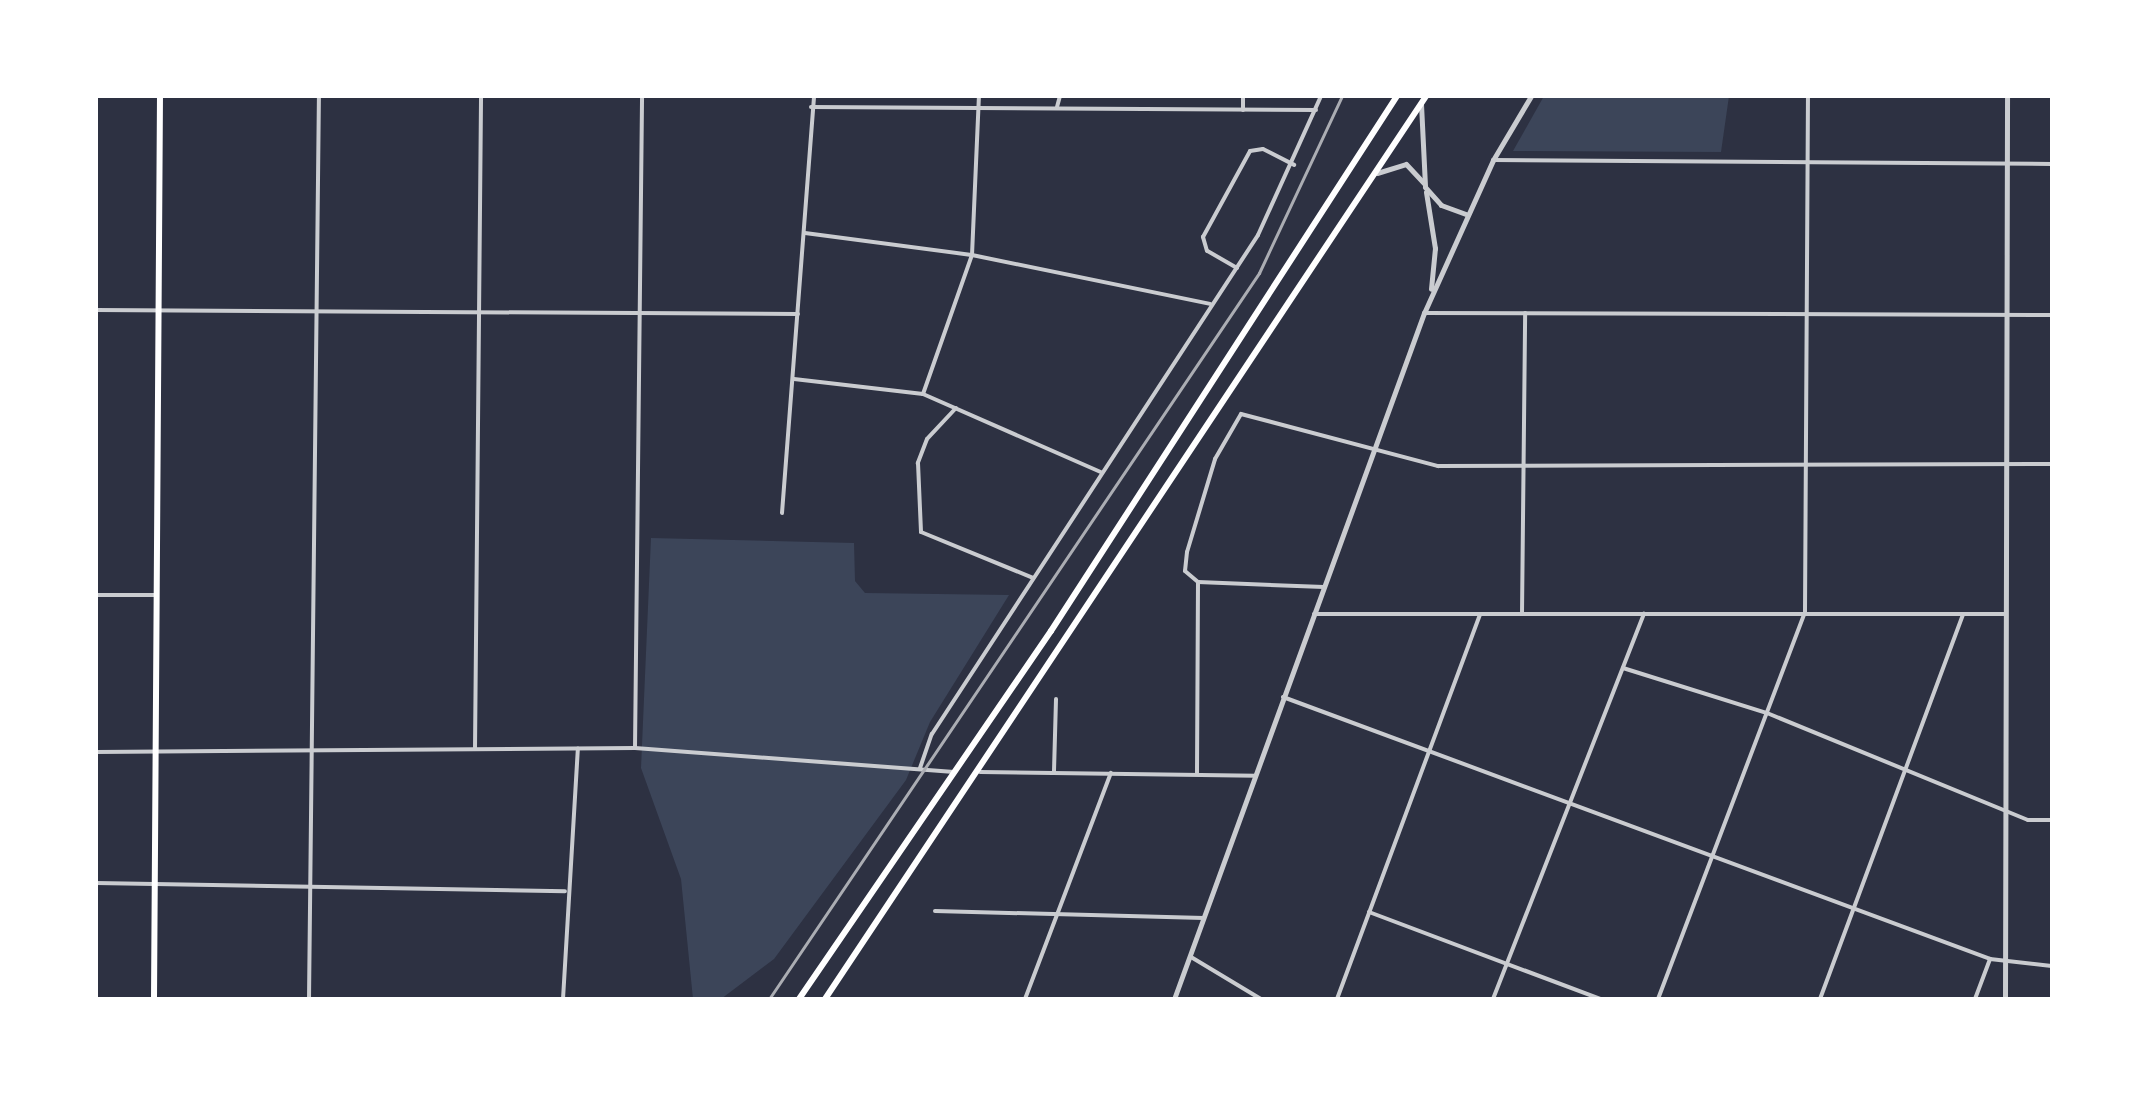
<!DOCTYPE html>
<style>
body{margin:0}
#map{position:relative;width:2148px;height:1095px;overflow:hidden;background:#2d3142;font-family:Lato,sans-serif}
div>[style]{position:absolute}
.green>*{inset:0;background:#3c4559}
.minor>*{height:4px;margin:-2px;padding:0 2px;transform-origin:2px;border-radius:2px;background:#caccd0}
.tertiary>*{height:5px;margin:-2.5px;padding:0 2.5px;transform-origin:2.5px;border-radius:2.5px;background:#caccd0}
.secondary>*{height:6px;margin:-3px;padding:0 3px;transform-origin:3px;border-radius:3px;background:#fff}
.primary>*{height:6px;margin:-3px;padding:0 3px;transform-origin:3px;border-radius:3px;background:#fff}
.rail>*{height:3px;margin:-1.5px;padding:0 1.5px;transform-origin:1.5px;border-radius:1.5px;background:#abadb3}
span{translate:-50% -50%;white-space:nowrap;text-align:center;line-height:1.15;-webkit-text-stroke:6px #fff;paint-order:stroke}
.frame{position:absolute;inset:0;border:98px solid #fff;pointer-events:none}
</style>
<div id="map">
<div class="green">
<i style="clip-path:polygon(1544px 96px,1729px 96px,1721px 152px,1513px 151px)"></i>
<i style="clip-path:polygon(651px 538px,854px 543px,855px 581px,865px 593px,1009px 595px,930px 722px,906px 780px,774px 959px,721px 999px,693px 999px,681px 879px,641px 768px)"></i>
</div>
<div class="minor">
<i style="left:811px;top:107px;width:505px;rotate:0.34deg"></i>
<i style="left:1057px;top:107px;width:11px;rotate:-75deg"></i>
<i style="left:1243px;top:110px;width:14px;rotate:-90deg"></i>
<i style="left:1493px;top:160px;width:559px;rotate:0.41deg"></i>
<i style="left:805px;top:233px;width:168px;rotate:7.5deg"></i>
<i style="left:972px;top:255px;width:243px;rotate:11.6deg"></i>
<i style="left:1237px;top:268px;width:34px;rotate:-150deg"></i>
<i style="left:1207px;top:251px;width:15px;rotate:-106deg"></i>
<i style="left:1203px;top:237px;width:98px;rotate:-61.3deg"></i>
<i style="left:1250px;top:151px;width:13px;rotate:-9deg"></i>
<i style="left:1263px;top:149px;width:35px;rotate:27deg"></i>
<i style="left:96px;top:310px;width:702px;rotate:0.33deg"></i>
<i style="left:1424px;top:313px;width:628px;rotate:0.18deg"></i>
<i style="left:794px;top:379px;width:130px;rotate:6.6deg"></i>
<i style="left:923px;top:394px;width:194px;rotate:23.7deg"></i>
<i style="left:923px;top:394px;width:147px;rotate:-70.6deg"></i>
<i style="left:972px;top:255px;width:159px;rotate:-87.5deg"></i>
<i style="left:956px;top:408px;width:42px;rotate:133.1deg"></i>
<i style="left:927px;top:439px;width:26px;rotate:111deg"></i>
<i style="left:918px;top:463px;width:69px;rotate:87.5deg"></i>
<i style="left:921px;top:532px;width:121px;rotate:22.3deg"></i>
<i style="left:782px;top:513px;width:418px;rotate:-85.6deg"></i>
<i style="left:1198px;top:582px;width:126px;rotate:2.3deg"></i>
<i style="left:96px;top:595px;width:60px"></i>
<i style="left:1314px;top:614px;width:691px"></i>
<i style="left:1522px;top:614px;width:301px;rotate:-89.4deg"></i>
<i style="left:1623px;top:668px;width:151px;rotate:17.4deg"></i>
<i style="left:1767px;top:713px;width:282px;rotate:22.3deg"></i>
<i style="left:2028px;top:820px;width:24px"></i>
<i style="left:1283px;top:697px;width:754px;rotate:20.33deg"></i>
<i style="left:1990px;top:959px;width:62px;rotate:6.4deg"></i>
<i style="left:635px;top:748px;width:652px;rotate:-89.38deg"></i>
<i style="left:475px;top:749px;width:653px;rotate:-89.47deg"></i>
<i style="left:96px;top:752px;width:539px;rotate:-0.43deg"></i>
<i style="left:635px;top:748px;width:320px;rotate:4.3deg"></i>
<i style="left:920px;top:768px;width:36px;rotate:-71deg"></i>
<i style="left:932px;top:734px;width:596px;rotate:-56.84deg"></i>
<i style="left:1258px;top:235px;width:153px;rotate:-65.6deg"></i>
<i style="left:1054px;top:771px;width:72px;rotate:-88.4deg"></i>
<i style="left:980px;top:772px;width:276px;rotate:0.8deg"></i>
<i style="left:1197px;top:773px;width:191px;rotate:-89.7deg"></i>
<i style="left:1198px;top:582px;width:17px;rotate:-140deg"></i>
<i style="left:1185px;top:571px;width:19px;rotate:-84deg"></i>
<i style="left:1187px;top:552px;width:97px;rotate:-73.2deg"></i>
<i style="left:1215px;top:459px;width:52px;rotate:-60deg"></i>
<i style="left:1241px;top:414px;width:204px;rotate:14.8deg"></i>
<i style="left:1438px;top:466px;width:614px;rotate:-0.19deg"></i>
<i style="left:96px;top:883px;width:469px;rotate:1deg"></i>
<i style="left:935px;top:911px;width:269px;rotate:1.5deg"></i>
<i style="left:1369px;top:912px;width:247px;rotate:20.6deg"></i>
<i style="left:1191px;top:957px;width:82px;rotate:31deg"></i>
<i style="left:309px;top:999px;width:903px;rotate:-89.37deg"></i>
<i style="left:563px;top:999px;width:251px;rotate:-86.6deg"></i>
<i style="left:1025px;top:999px;width:242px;rotate:-69.2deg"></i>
<i style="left:1337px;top:999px;width:410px;rotate:-69.6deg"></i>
<i style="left:1493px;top:999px;width:414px;rotate:-68.6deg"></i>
<i style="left:1658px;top:999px;width:414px;rotate:-69.2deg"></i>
<i style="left:1805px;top:612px;width:516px;rotate:-89.67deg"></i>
<i style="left:1820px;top:999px;width:410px;rotate:-69.6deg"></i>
<i style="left:1975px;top:999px;width:43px;rotate:-69.4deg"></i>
</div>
<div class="tertiary">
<i style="left:1421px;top:104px;width:83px;rotate:87.2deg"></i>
<i style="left:1425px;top:187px;width:24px;rotate:48deg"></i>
<i style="left:1441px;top:205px;width:27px;rotate:20deg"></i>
<i style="left:1377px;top:173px;width:30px;rotate:-17deg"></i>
<i style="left:1406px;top:164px;width:26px;rotate:47deg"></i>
<i style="left:1426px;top:192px;width:57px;rotate:80.9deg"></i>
<i style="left:1435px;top:248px;width:41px;rotate:95.6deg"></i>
<i style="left:1174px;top:999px;width:730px;rotate:-69.98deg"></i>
<i style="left:1424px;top:313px;width:168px;rotate:-65.7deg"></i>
<i style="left:1493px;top:160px;width:74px;rotate:-59.3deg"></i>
<i style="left:2005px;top:999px;width:903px;rotate:-89.87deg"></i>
</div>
<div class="secondary">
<i style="left:154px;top:999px;width:903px;rotate:-89.62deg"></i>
</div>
<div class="primary">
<i style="left:799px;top:999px;width:446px;rotate:-55.6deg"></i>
<i style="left:1051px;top:631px;width:637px;rotate:-57.11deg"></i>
<i style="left:825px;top:999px;width:1085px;rotate:-56.35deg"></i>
</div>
<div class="rail">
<i style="left:769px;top:999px;width:876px;rotate:-55.98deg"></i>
<i style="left:1259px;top:273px;width:195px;rotate:-64.9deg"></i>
</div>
<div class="frame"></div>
</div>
